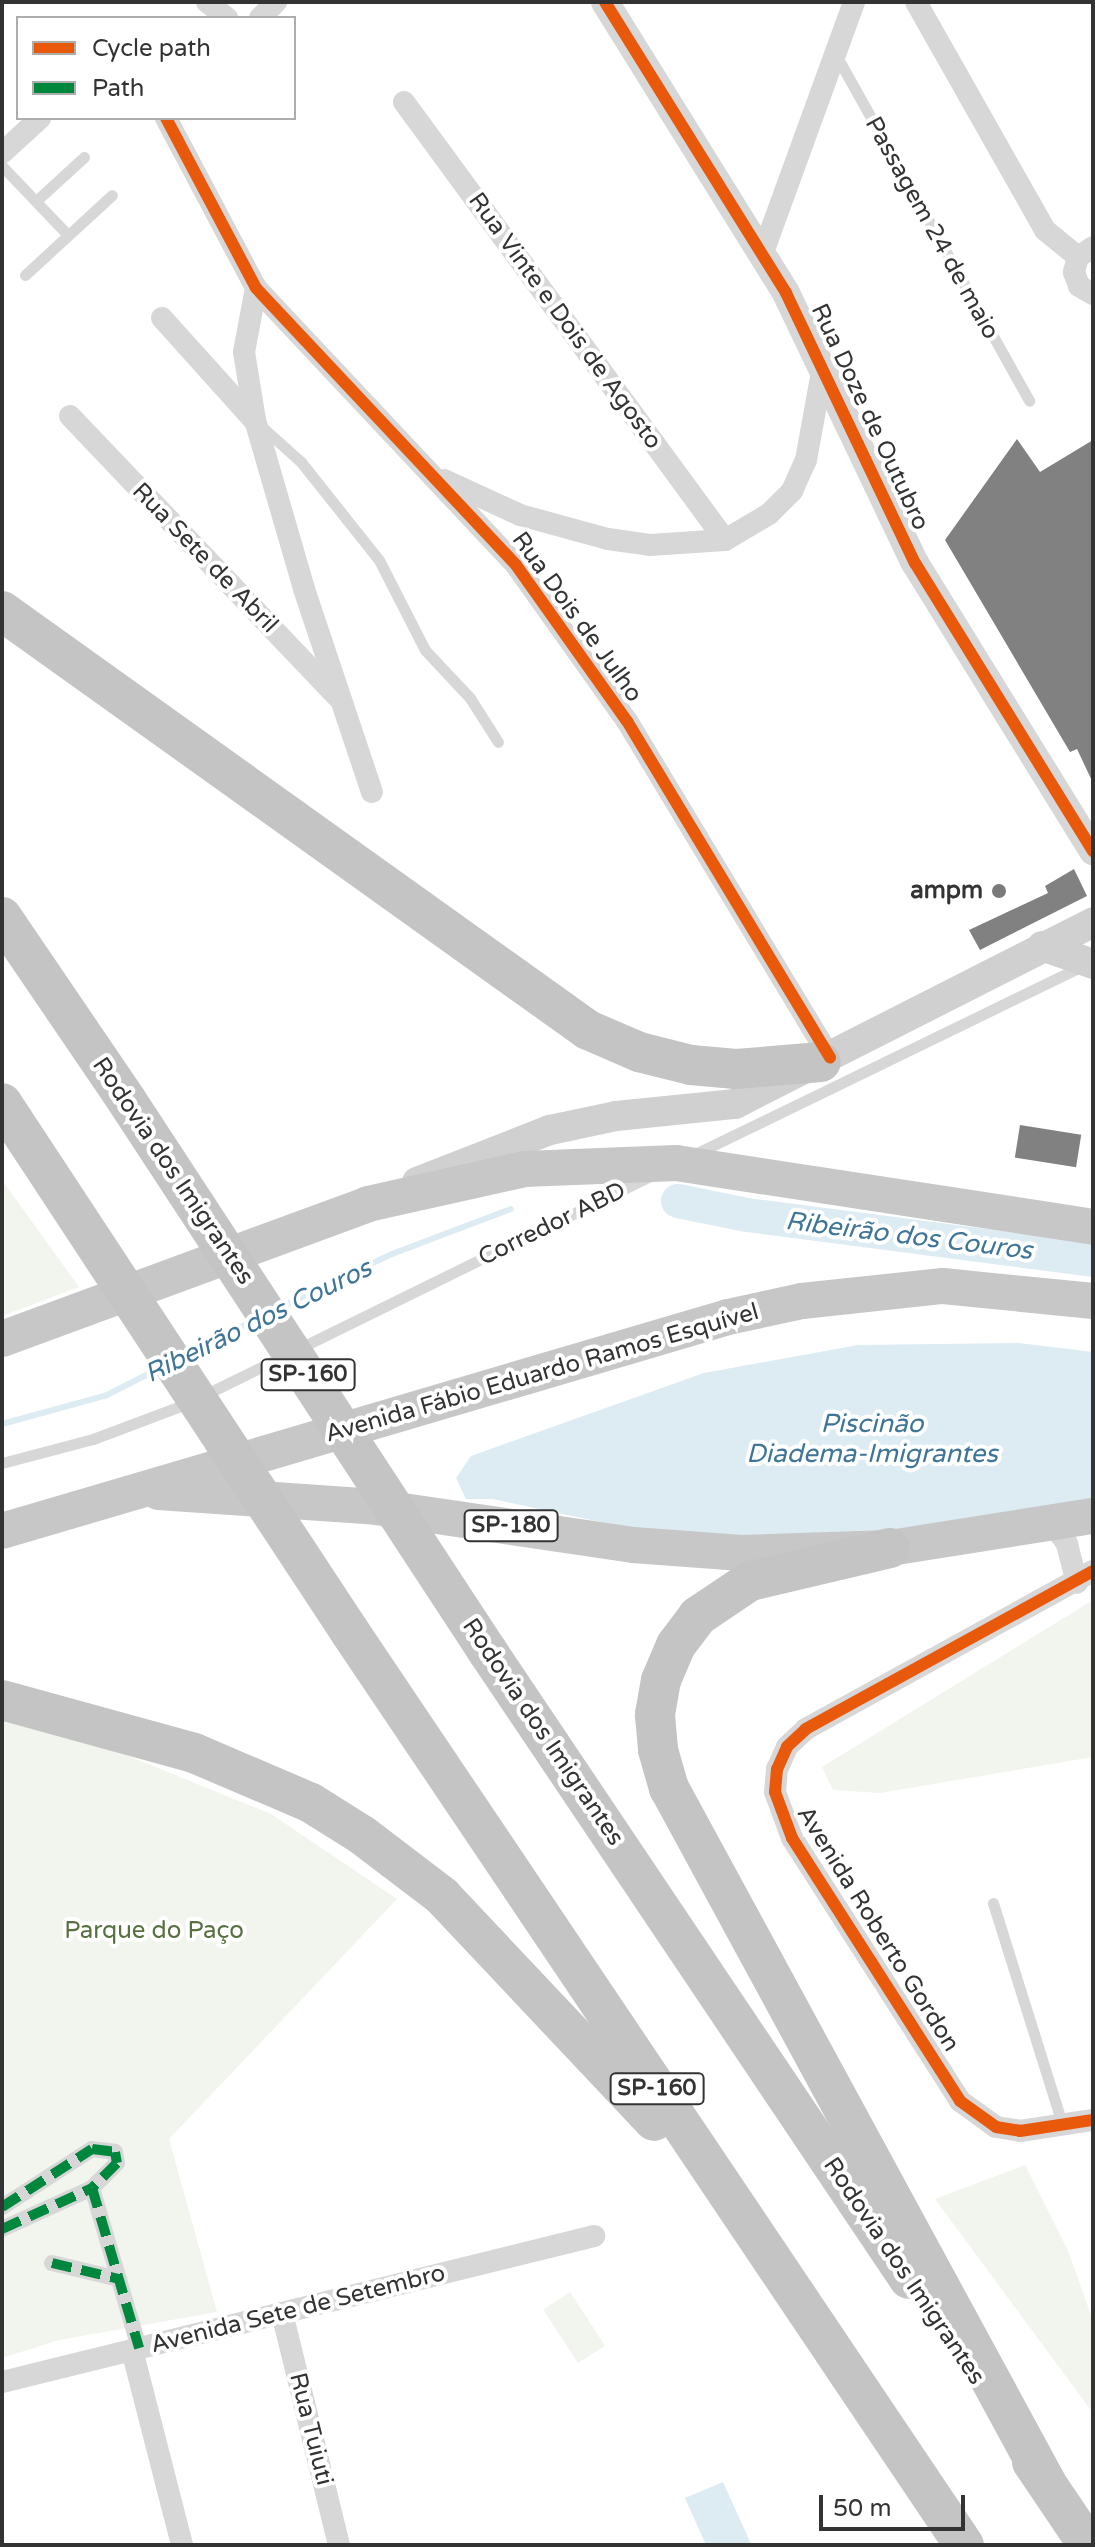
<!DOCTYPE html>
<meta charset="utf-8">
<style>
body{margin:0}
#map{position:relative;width:1095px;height:2547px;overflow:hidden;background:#fff;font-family:"Varela Round",sans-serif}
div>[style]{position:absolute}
.green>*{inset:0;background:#f1f5ed;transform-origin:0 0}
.water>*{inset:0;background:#ddebf3}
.stream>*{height:6px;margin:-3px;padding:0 3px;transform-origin:3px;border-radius:3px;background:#ddebf3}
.river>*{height:34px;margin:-17px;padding:0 17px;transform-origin:17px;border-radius:17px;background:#ddebf3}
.building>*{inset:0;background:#818181;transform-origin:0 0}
.service>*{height:11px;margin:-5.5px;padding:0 5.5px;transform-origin:5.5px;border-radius:5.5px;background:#d7d7d7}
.pedestrian>*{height:16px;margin:-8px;padding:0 8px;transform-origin:8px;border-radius:8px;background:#d7d7d7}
.minor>*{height:22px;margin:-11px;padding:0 11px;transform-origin:11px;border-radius:11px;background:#d7d7d7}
.tertiary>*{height:28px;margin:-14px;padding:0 14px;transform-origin:14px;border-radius:14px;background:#d7d7d7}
.secondary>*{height:30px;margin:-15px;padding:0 15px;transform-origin:15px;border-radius:15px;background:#d0d0d0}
.trunk>*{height:36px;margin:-18px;padding:0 18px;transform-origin:18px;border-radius:18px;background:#c7c7c7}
.motorway>*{height:40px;margin:-20px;padding:0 20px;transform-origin:20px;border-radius:20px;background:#c4c4c4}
.motorway-bridge>*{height:40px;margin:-20px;padding:0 20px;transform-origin:20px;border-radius:20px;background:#c4c4c4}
.quiet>*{height:10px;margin-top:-5px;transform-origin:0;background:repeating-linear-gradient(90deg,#00873e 0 20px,transparent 0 30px)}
.cycleway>*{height:12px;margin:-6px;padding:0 6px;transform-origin:6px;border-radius:6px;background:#e8590c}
.dots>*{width:22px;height:22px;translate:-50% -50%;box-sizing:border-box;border:4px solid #fff;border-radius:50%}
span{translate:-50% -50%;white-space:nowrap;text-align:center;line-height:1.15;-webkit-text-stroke:8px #fff;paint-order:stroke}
.shield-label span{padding:2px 6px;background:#fff;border:2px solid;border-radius:6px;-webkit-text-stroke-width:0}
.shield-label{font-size:22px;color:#333;font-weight:700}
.street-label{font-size:24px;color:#333}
.poi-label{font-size:24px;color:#333;font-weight:700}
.right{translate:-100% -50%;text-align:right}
.park-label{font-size:24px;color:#56703f}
.water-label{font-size:26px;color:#3f7597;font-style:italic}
.frame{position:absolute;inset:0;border:4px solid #333;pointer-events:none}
.legend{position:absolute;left:16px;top:16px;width:280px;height:104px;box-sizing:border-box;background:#fff;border:2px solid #adadad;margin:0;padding:10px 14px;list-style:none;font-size:24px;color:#333}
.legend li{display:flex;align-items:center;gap:16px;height:40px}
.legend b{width:40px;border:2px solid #adadad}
.scale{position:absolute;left:819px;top:2495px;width:146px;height:36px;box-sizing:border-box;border:4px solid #333;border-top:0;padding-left:10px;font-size:24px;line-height:28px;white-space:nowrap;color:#333;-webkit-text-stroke:6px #fff;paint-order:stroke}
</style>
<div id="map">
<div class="green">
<i style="clip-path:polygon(2px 1180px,79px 1287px,2px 1316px)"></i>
<i style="clip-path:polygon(1093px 1600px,1093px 1757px,880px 1793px,833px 1790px,822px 1767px)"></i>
<i style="clip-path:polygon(2px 1715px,131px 1757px,271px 1814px,397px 1899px,169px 2139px,217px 2312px,59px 2340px,2px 2358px)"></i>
<i style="clip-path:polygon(1025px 2165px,1069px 2253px,1093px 2321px,1093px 2413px,935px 2199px)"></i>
<i style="left:570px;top:2292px;width:64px;height:32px;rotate:57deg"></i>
</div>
<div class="water">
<i style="clip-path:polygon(1019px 1343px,1093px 1352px,1093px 1498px,973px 1522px,838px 1536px,661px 1535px,493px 1499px,466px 1499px,456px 1478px,471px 1456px,704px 1373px,858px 1345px)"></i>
<i style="clip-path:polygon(723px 2482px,751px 2544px,749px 2545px,706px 2545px,685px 2498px)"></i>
</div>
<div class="stream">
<i style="left:277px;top:1309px;width:127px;rotate:-25.6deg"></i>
<i style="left:392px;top:1254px;width:127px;rotate:-20.7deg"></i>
<i style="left:185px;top:1356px;width:76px;rotate:-27.2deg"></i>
<i style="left:2px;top:1424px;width:109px;rotate:-15.4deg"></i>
<i style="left:107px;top:1395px;width:59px;rotate:-27deg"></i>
</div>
<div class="river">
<i style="left:678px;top:1201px;width:70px;rotate:11.5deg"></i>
<i style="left:747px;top:1215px;width:349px;rotate:7.4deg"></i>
</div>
<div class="building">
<i style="clip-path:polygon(1017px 439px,1040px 472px,1093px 440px,1093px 783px,1077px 749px,1070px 752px,945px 540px)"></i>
<i style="clip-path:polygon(1074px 869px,1087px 896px,980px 950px,969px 930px,1048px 893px,1045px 886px)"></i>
<i style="left:1020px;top:1125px;width:62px;height:33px;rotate:9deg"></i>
</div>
<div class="service">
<i style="left:836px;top:55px;width:396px;rotate:60.8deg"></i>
<i style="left:2px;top:166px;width:93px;rotate:46.3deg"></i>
<i style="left:36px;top:201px;width:65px;rotate:-42.5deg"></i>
<i style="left:25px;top:275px;width:118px;rotate:-42.6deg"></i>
<i style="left:261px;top:426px;width:54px;rotate:42deg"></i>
<i style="left:301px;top:462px;width:125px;rotate:51.5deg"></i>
<i style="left:379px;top:560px;width:101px;rotate:62.9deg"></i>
<i style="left:425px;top:650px;width:66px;rotate:46.8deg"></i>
<i style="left:470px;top:698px;width:52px;rotate:57.5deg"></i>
<i style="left:691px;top:1156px;width:435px;rotate:-25.9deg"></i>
<i style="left:2px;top:1463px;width:94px;rotate:-14.8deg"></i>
<i style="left:93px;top:1439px;width:99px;rotate:-20.6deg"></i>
<i style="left:186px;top:1404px;width:517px;rotate:-26.17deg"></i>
<i style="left:993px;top:1903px;width:234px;rotate:72.6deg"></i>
</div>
<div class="pedestrian">
<i style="left:2px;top:2207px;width:107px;rotate:-32.8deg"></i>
<i style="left:92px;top:2149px;width:23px;rotate:7deg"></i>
<i style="left:115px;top:2152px;width:11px;rotate:80deg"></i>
<i style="left:117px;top:2163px;width:35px;rotate:135deg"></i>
<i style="left:92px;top:2188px;width:167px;rotate:73.6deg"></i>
<i style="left:2px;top:2229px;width:99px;rotate:-24.5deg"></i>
<i style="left:52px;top:2263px;width:69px;rotate:13.4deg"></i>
</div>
<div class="minor">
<i style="left:207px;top:2px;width:26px;rotate:39deg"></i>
<i style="left:916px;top:2px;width:262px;rotate:60.5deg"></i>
<i style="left:1045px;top:230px;width:43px;rotate:39.3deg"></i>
<i style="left:260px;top:18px;width:23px;rotate:-45deg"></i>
<i style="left:404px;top:102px;width:543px;rotate:53.76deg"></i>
<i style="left:166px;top:118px;width:192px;rotate:62.1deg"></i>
<i style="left:256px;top:288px;width:380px;rotate:46.8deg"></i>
<i style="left:516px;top:565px;width:191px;rotate:54.6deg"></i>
<i style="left:627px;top:721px;width:393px;rotate:58.9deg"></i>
<i style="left:2px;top:153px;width:52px;rotate:-42.6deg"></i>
<i style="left:1093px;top:247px;width:18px;rotate:146deg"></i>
<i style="left:1078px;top:257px;width:16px;rotate:105deg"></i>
<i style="left:1074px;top:272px;width:15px;rotate:70deg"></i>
<i style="left:1079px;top:286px;width:16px;rotate:30deg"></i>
<i style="left:762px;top:255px;width:269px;rotate:-70deg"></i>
<i style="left:256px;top:288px;width:65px;rotate:100.6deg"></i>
<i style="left:244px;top:352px;width:69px;rotate:80.8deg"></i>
<i style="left:255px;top:420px;width:176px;rotate:73.8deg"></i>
<i style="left:304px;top:589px;width:214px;rotate:71.5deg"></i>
<i style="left:162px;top:318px;width:137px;rotate:48deg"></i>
<i style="left:70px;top:416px;width:387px;rotate:46.4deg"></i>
<i style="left:444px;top:480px;width:84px;rotate:24.7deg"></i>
<i style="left:520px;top:515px;width:91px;rotate:15.3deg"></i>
<i style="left:608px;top:539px;width:42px;rotate:8.1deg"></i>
<i style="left:650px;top:545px;width:75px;rotate:-3.8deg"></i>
<i style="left:725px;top:540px;width:51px;rotate:-30.6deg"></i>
<i style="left:769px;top:514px;width:33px;rotate:-45deg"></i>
<i style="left:792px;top:491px;width:34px;rotate:-66deg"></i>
<i style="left:806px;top:460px;width:96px;rotate:-79.7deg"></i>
<i style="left:1052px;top:1523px;width:26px;rotate:54deg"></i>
<i style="left:1067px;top:1544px;width:40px;rotate:75.6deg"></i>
<i style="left:1093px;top:1571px;width:328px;rotate:151.2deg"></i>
<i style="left:806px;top:1729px;width:26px;rotate:137deg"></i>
<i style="left:787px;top:1747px;width:24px;rotate:114deg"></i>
<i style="left:777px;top:1769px;width:23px;rotate:95deg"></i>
<i style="left:775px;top:1792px;width:49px;rotate:69.7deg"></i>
<i style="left:792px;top:1838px;width:312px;rotate:57.4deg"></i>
<i style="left:960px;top:2101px;width:44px;rotate:35.8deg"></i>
<i style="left:996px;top:2127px;width:24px;rotate:9deg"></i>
<i style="left:1020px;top:2131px;width:74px;rotate:-8.6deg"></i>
<i style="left:282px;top:2313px;width:239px;rotate:76.2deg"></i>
<i style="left:132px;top:2350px;width:201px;rotate:75.6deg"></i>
<i style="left:2px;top:2382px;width:610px;rotate:-13.85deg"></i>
</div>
<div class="tertiary">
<i style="left:605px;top:2px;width:343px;rotate:58.1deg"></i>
<i style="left:786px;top:293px;width:299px;rotate:64.5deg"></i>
<i style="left:915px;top:563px;width:339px;rotate:58.3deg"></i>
</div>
<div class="secondary">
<i style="left:1042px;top:946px;width:54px;rotate:19.4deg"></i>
<i style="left:417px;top:1182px;width:143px;rotate:-21.4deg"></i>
<i style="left:550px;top:1130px;width:67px;rotate:-12deg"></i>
<i style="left:616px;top:1116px;width:120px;rotate:-5.8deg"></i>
<i style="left:735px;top:1104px;width:402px;rotate:-26.9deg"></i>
</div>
<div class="trunk">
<i style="left:2px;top:1339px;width:390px;rotate:-20.2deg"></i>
<i style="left:368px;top:1204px;width:160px;rotate:-12.6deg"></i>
<i style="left:524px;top:1169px;width:152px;rotate:-2.3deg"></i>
<i style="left:676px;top:1163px;width:422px;rotate:8.7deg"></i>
<i style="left:158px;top:1492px;width:219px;rotate:3.9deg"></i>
<i style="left:376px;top:1507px;width:260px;rotate:8.4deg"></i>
<i style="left:633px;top:1545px;width:109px;rotate:4.2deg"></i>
<i style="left:742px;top:1553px;width:148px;rotate:-1.9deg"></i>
<i style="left:890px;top:1548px;width:206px;rotate:-9deg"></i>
<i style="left:2px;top:1531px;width:757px;rotate:-16.42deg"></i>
<i style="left:728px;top:1317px;width:76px;rotate:-12.2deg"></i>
<i style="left:802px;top:1301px;width:142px;rotate:-6.1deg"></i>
<i style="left:943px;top:1286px;width:151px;rotate:5.7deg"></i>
</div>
<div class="motorway">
<i style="left:2px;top:611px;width:720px;rotate:35.57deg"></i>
<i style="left:588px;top:1030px;width:56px;rotate:23.3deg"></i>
<i style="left:639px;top:1052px;width:54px;rotate:14deg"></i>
<i style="left:691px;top:1065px;width:45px;rotate:5.1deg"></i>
<i style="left:736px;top:1069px;width:85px;rotate:-4.7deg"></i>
<i style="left:2px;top:917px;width:222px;rotate:55.8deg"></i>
<i style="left:890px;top:1548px;width:144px;rotate:166.7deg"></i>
<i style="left:750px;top:1581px;width:63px;rotate:146.1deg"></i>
<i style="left:698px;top:1616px;width:36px;rotate:127deg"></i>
<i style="left:676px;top:1645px;width:38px;rotate:113deg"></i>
<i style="left:661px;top:1680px;width:36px;rotate:100deg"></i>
<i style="left:655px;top:1715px;width:35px;rotate:85deg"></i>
<i style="left:658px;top:1750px;width:40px;rotate:74deg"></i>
<i style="left:669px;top:1788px;width:790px;rotate:61.49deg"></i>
<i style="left:350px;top:1632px;width:1100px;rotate:56.08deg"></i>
<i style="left:488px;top:1652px;width:755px;rotate:56.12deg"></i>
<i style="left:2px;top:1700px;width:199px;rotate:15.4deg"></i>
<i style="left:194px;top:1753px;width:127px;rotate:23.1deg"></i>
<i style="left:311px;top:1803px;width:60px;rotate:32.1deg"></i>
<i style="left:362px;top:1835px;width:101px;rotate:37.3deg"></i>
<i style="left:442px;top:1896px;width:309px;rotate:46.7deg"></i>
<i style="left:1032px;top:2462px;width:100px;rotate:56deg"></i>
</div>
<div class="motorway-bridge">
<i style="left:127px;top:1101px;width:659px;rotate:56.77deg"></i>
<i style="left:2px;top:1103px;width:633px;rotate:56.66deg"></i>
</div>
<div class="quiet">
<i style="left:2px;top:2207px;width:107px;rotate:-32.8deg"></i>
<i style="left:92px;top:2149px;width:23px;rotate:7deg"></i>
<i style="left:115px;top:2152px;width:11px;rotate:80deg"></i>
<i style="left:117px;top:2163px;width:35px;rotate:135deg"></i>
<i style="left:92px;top:2188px;width:167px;rotate:73.6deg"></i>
<i style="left:2px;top:2229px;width:99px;rotate:-24.5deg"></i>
<i style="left:52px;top:2263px;width:69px;rotate:13.4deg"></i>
</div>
<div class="cycleway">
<i style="left:605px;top:2px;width:343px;rotate:58.1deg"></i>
<i style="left:786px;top:293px;width:299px;rotate:64.5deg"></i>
<i style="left:915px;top:563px;width:339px;rotate:58.3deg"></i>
<i style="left:166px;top:118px;width:192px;rotate:62.1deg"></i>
<i style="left:256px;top:288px;width:380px;rotate:46.8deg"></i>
<i style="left:516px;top:565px;width:191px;rotate:54.6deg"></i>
<i style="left:627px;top:721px;width:393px;rotate:58.9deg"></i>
<i style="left:1093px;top:1571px;width:328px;rotate:151.2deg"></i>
<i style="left:806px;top:1729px;width:26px;rotate:137deg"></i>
<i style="left:787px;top:1747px;width:24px;rotate:114deg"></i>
<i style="left:777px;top:1769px;width:23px;rotate:95deg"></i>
<i style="left:775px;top:1792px;width:49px;rotate:69.7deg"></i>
<i style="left:792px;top:1838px;width:312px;rotate:57.4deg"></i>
<i style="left:960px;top:2101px;width:44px;rotate:35.8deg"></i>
<i style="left:996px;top:2127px;width:24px;rotate:9deg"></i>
<i style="left:1020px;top:2131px;width:74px;rotate:-8.6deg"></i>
</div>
<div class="dots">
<i style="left:999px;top:891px;background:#7a7a7a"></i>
</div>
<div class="shield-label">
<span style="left:308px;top:1375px">SP-160</span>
<span style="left:511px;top:1526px">SP-180</span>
<span style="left:657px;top:2089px">SP-160</span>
</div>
<div class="street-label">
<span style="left:932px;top:228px;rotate:61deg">Passagem 24 de maio</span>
<span style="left:565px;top:321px;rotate:54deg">Rua Vinte e Dois de Agosto</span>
<span style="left:870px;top:417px;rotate:65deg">Rua Doze de Outubro</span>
<span style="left:205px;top:558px;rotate:46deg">Rua Sete de Abril</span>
<span style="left:577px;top:617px;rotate:54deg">Rua Dois de Julho</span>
<span style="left:173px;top:1171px;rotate:56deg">Rodovia dos Imigrantes</span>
<span style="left:552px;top:1224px;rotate:-26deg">Corredor ABD</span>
<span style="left:542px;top:1373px;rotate:-16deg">Avenida Fábio Eduardo Ramos Esquível</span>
<span style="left:543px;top:1732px;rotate:56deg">Rodovia dos Imigrantes</span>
<span style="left:878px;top:1929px;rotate:58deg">Avenida Roberto Gordon</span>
<span style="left:904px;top:2271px;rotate:56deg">Rodovia dos Imigrantes</span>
<span style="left:298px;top:2309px;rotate:-14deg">Avenida Sete de Setembro</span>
<span style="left:311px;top:2429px;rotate:76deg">Rua Tuiuti</span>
</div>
<div class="poi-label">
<span class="right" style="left:983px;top:891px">ampm</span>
</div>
<div class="park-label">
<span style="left:154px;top:1931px">Parque do Paço</span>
</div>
<div class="water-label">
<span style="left:909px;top:1236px;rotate:7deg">Ribeirão dos Couros</span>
<span style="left:258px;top:1321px;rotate:-26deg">Ribeirão dos Couros</span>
<span style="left:872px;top:1439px">Piscinão<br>Diadema-Imigrantes</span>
</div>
<div class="frame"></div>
<ul class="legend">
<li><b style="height:10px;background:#e8590c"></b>Cycle path</li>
<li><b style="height:10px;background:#00873e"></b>Path</li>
</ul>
<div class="scale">50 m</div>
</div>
